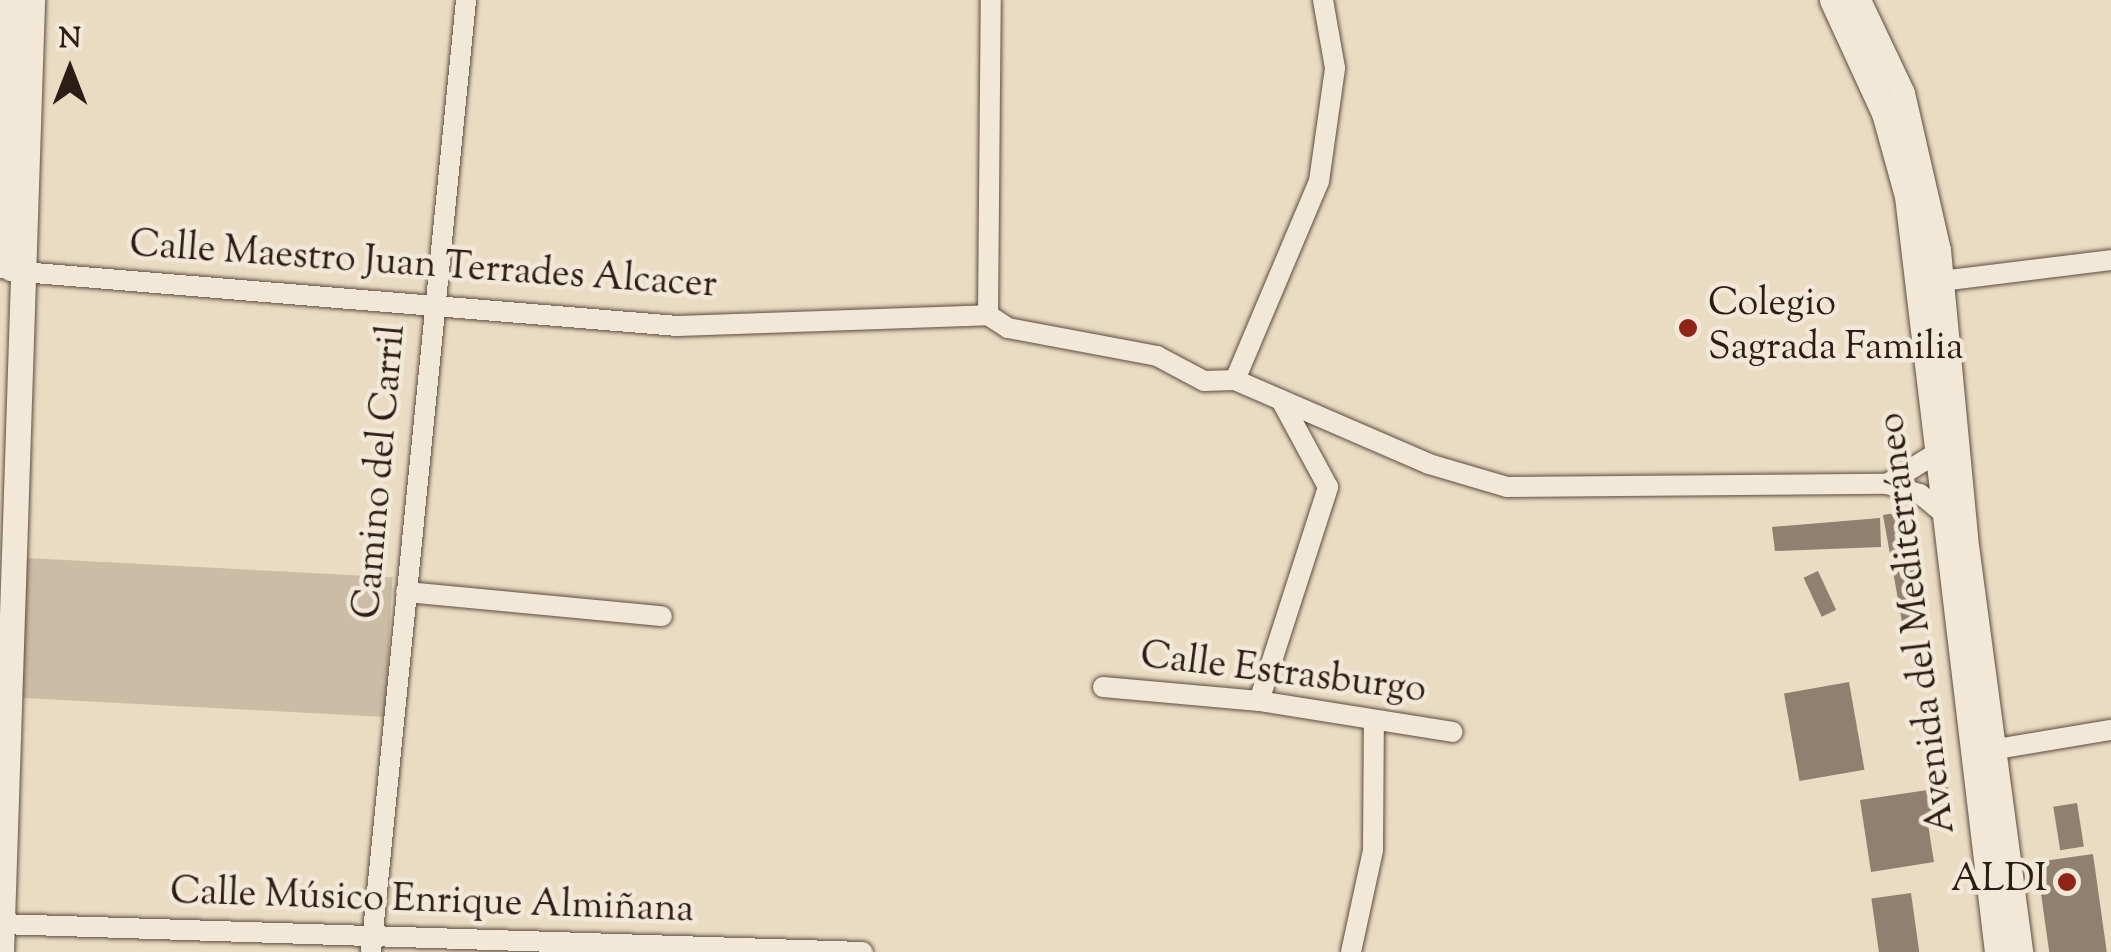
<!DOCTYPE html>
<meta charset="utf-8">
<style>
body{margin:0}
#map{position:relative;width:2111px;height:952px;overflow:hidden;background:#eadcc2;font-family:"Sorts Mill Goudy",serif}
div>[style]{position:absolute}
.green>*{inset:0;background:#cabca5;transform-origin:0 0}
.building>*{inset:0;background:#8f806f;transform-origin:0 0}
.roads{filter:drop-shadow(0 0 2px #5c4d40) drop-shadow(0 0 2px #5c4d40)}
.minor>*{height:20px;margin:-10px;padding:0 10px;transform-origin:10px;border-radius:10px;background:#f1e8d7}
.tertiary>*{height:25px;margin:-12.5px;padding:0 12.5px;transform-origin:12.5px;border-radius:12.5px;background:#f1e8d7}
.dots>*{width:28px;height:28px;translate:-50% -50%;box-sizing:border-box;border:5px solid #f1e8d7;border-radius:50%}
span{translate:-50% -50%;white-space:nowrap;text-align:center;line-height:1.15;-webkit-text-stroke:9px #f1e8d7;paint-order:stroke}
.street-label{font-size:38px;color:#2c1d15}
.poi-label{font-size:38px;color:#2c1d15}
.left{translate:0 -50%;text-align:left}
.right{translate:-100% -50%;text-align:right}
.north{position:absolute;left:20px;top:20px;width:100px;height:100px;-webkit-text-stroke:8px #f1e8d7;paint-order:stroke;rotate:0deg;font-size:28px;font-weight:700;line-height:40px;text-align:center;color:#2c1d15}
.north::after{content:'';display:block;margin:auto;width:35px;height:45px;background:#2c1d15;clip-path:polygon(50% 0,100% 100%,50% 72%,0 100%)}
</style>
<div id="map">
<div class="green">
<i style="left:27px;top:558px;width:366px;height:140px;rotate:3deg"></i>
</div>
<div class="building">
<i style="clip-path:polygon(1909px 511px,1924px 621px,1902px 622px,1883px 515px)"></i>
<i style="clip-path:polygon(1880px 518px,1881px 547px,1775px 551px,1772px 527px)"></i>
<i style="left:1818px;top:571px;width:43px;height:16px;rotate:65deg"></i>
<i style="left:1849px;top:682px;width:89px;height:66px;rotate:80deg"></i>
<i style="clip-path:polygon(1948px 787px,1952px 815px,1927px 818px,1934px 862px,1871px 872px,1860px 800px)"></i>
<i style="left:2077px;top:803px;width:44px;height:24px;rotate:81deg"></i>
<i style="left:2093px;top:854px;width:99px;height:57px;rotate:82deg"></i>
<i style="left:1911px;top:893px;width:60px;height:40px;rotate:82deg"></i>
</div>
<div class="roads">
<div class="minor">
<i style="left:10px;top:271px;width:670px;rotate:4.71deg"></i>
<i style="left:678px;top:326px;width:310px;rotate:-2deg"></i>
<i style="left:988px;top:315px;width:24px;rotate:33deg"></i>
<i style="left:1008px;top:328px;width:152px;rotate:10.6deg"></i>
<i style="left:1157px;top:356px;width:53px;rotate:28deg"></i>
<i style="left:1204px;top:381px;width:31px;rotate:-2deg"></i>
<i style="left:1235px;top:380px;width:211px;rotate:23.4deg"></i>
<i style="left:1429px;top:464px;width:81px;rotate:16.4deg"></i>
<i style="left:1507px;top:487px;width:380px;rotate:-0.5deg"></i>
<i style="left:1887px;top:484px;width:34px;rotate:17deg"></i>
<i style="left:1920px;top:494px;width:26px;rotate:39deg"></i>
<i style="left:1941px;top:281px;width:171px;rotate:-7deg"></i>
<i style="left:988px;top:315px;width:315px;rotate:-89.5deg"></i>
<i style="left:1235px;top:380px;width:216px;rotate:-67.1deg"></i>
<i style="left:1319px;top:181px;width:114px;rotate:-81.9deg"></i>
<i style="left:1335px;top:68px;width:69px;rotate:-100deg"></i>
<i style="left:1887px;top:484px;width:57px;rotate:-32deg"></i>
<i style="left:406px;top:592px;width:257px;rotate:5.4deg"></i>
<i style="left:1103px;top:687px;width:157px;rotate:5.1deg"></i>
<i style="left:1259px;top:701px;width:196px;rotate:9.1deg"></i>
<i style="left:1259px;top:701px;width:225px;rotate:-72.1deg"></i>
<i style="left:1328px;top:487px;width:99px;rotate:-118.4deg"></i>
<i style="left:1991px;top:750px;width:122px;rotate:-9.5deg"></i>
<i style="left:0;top:924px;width:863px;rotate:1.86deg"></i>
<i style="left:371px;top:952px;width:957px;rotate:-84.3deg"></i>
<i style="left:1351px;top:952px;width:104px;rotate:-77.8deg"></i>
<i style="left:1373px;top:850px;width:128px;rotate:-89.6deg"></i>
</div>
<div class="tertiary">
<i style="left:1832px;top:0;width:124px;rotate:65.3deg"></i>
<i style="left:1884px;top:113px;width:86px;rotate:74.5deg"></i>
<i style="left:1907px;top:196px;width:761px;rotate:83.21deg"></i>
<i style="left:1858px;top:0;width:103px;rotate:64.7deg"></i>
<i style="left:1902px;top:93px;width:161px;rotate:77.1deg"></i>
<i style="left:1938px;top:250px;width:289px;rotate:84.6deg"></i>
<i style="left:1965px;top:538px;width:418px;rotate:82.4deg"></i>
<i style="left:0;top:265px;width:265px;rotate:-88.1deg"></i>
<i style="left:1px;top:952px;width:953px;rotate:-88.13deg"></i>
</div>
</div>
<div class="dots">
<i style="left:1688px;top:328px;background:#8f2418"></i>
<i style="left:2067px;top:882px;background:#8f2418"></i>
</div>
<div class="street-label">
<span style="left:423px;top:267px;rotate:4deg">Calle Maestro Juan Terrades Alcacer</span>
<span style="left:382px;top:472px;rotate:-85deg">Camino del Carril</span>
<span style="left:1919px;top:623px;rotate:-97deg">Avenida del Mediterráneo</span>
<span style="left:1283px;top:675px;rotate:7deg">Calle Estrasburgo</span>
<span style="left:432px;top:903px;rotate:2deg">Calle Músico Enrique Almiñana</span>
</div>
<div class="poi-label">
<span class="left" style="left:1708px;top:328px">Colegio<br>Sagrada Familia</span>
<span class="right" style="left:2047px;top:882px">ALDI</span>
</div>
<div class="north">N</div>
</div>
